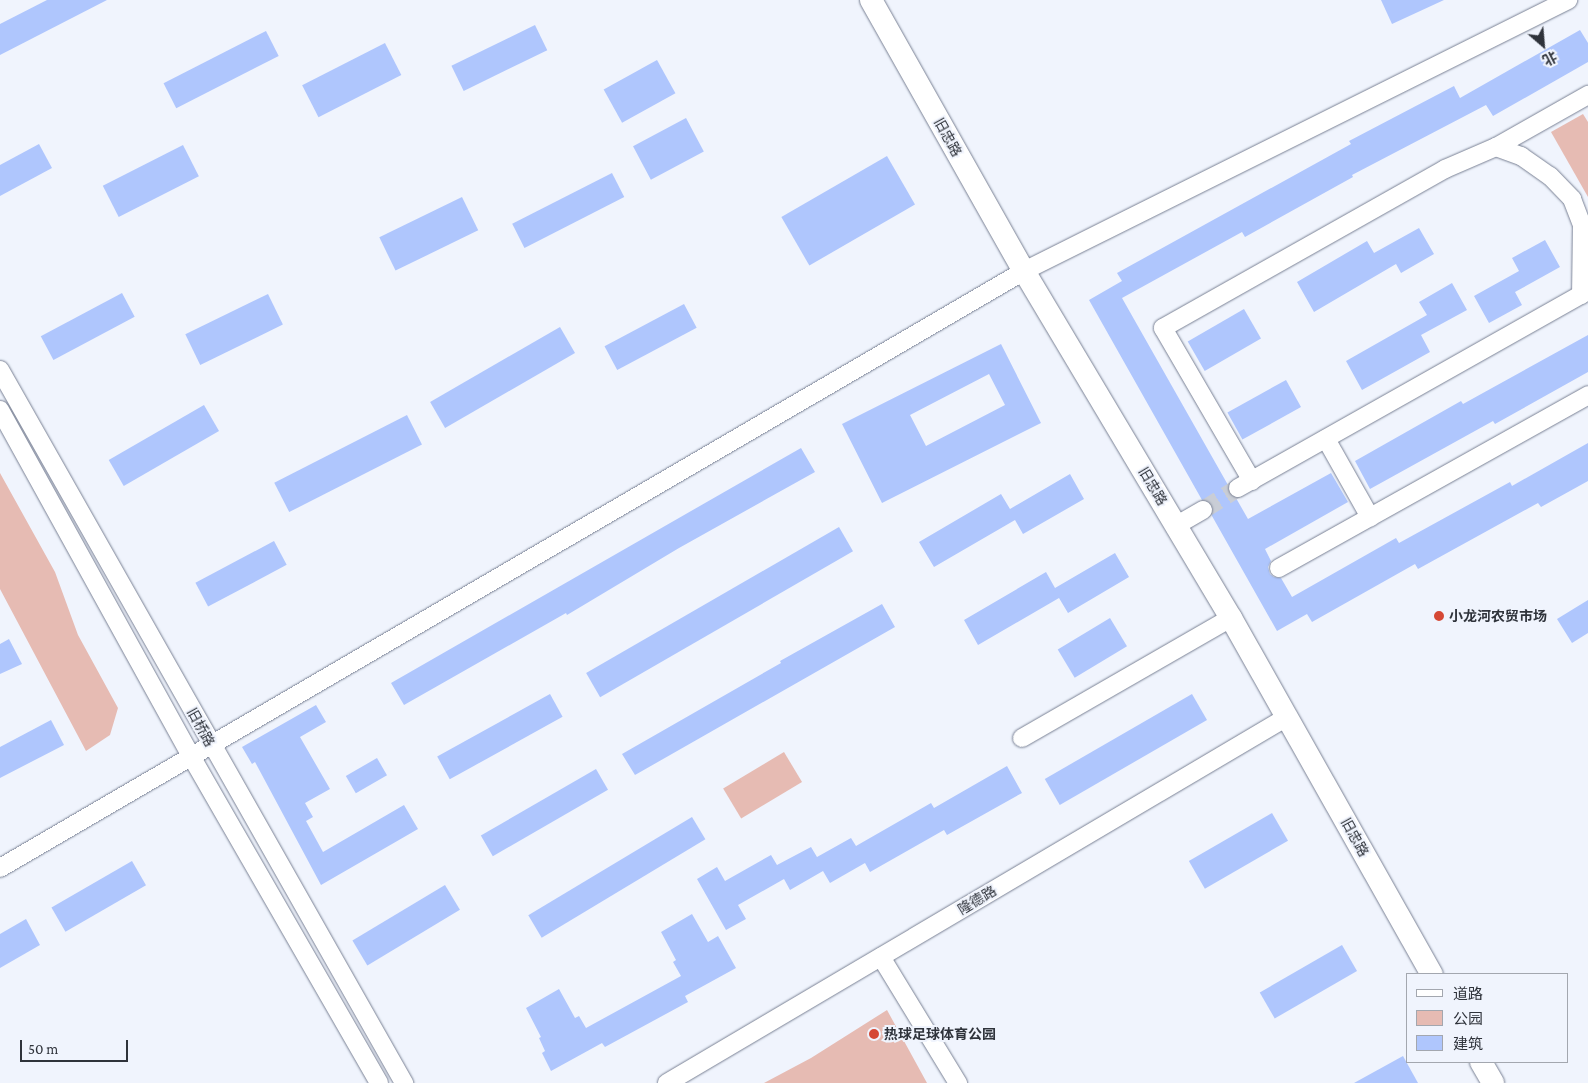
<!DOCTYPE html>
<meta charset="utf-8">
<style>
body{margin:0}
#map{position:relative;width:1588px;height:1083px;overflow:hidden;background:#f0f4fd;font-family:"Crimson Pro","Noto Sans SC",serif}
div>[style]{position:absolute}
.green>*{inset:0;background:#e6bbb3;transform-origin:0 0}
.building>*{inset:0;background:#afc6fd;transform-origin:0 0}
.minor-tunnel>*{height:18px;margin-top:-9px;transform-origin:0;background:repeating-linear-gradient(90deg,#c9cdd6 0 18px,transparent 0 27px)}
.roads{filter:drop-shadow(0 0 1px #798194) drop-shadow(0 0 1px #798194)}
.minor>*{height:18px;margin:-9px;padding:0 9px;transform-origin:9px;border-radius:9px;background:#fff}
.major>*{height:22px;margin:-11px;padding:0 11px;transform-origin:11px;border-radius:11px;background:#fff}
.dots>*{width:14px;height:14px;translate:-50% -50%;box-sizing:border-box;border:2px solid #f0f4fd;border-radius:50%}
span{translate:-50% -50%;white-space:nowrap;text-align:center;line-height:1.15;-webkit-text-stroke:4px #f0f4fd;paint-order:stroke}
.street-label{font-size:14px;color:#2f333b}
.poi-label{font-size:14px;color:#2f333b;font-weight:700}
.left{translate:0 -50%;text-align:left}
.legend{position:absolute;left:1406px;top:973px;width:162px;height:90px;box-sizing:border-box;background:#f0f4fd;border:1px solid #a3a7af;margin:0;padding:6px 9px;list-style:none;font-size:15px;color:#2f333b}
.legend li{display:flex;align-items:center;gap:10px;height:25px}
.legend b{width:25px;border:1px solid #a3a7af}
.north{position:absolute;left:1518px;top:20px;width:50px;height:50px;-webkit-text-stroke:4px #f0f4fd;paint-order:stroke;rotate:153deg;font-size:14px;font-weight:700;line-height:20px;text-align:center;color:#2f333b}
.north::after{content:'';display:block;margin:auto;width:18px;height:22px;background:#2f333b;clip-path:polygon(50% 0,100% 100%,50% 72%,0 100%)}
.scale{position:absolute;left:20px;top:1040px;width:108px;height:22px;box-sizing:border-box;border:2px solid #2f333b;border-top:0;padding-left:6px;font-size:15px;line-height:18px;white-space:nowrap;color:#2f333b;-webkit-text-stroke:4px #f0f4fd;paint-order:stroke}
</style>
<div id="map">
<div class="green">
<i style="clip-path:polygon(1583px 114px,1588px 122px,1588px 197px,1551px 132px)"></i>
<i style="clip-path:polygon(0 473px,55px 572px,78px 635px,118px 708px,110px 735px,86px 751px,0 589px)"></i>
<i style="left:784px;top:752px;width:35px;height:71px;rotate:59deg"></i>
<i style="clip-path:polygon(887px 1010px,927px 1083px,764px 1083px,811px 1058px)"></i>
</div>
<div class="building">
<i style="clip-path:polygon(47px 0,107px 0,0 55px,0 24px)"></i>
<i style="clip-path:polygon(1381px 0,1444px 0,1392px 24px)"></i>
<i style="left:535px;top:25px;width:28px;height:93px;rotate:64deg"></i>
<i style="clip-path:polygon(1580px 30px,1588px 43px,1588px 62px,1493px 116px,1486px 105px,1352px 175px,1353px 177px,1245px 237px,1242px 232px,1122px 298px,1228px 485px,1229px 493px,1236px 498px,1248px 519px,1331px 473px,1348px 502px,1265px 549px,1271px 561px,1268px 567px,1270px 574px,1274px 577px,1281px 578px,1292px 597px,1396px 538px,1399px 543px,1510px 482px,1512px 486px,1588px 443px,1588px 481px,1541px 507px,1538px 503px,1418px 569px,1415px 564px,1312px 622px,1307px 614px,1277px 631px,1212px 516px,1212px 505px,1202px 500px,1089px 300px,1122px 281px,1117px 273px,1351px 144px,1349px 141px,1454px 86px,1460px 98px)"></i>
<i style="left:266px;top:31px;width:28px;height:115px;rotate:63deg"></i>
<i style="left:385px;top:43px;width:36px;height:93px;rotate:63deg"></i>
<i style="left:657px;top:60px;width:38px;height:61px;rotate:61deg"></i>
<i style="left:686px;top:118px;width:38px;height:60px;rotate:62deg"></i>
<i style="clip-path:polygon(39px 144px,52px 168px,0 196px,0 165px)"></i>
<i style="left:183px;top:145px;width:35px;height:90px;rotate:63deg"></i>
<i style="left:887px;top:156px;width:56px;height:122px;rotate:60deg"></i>
<i style="left:612px;top:173px;width:27px;height:112px;rotate:63deg"></i>
<i style="left:462px;top:197px;width:37px;height:92px;rotate:64deg"></i>
<i style="clip-path:polygon(1419px 228px,1434px 254px,1401px 273px,1396px 264px,1314px 312px,1297px 282px,1367px 241px,1374px 253px)"></i>
<i style="clip-path:polygon(1545px 240px,1560px 267px,1515px 292px,1522px 305px,1489px 323px,1474px 296px,1519px 271px,1512px 258px)"></i>
<i style="clip-path:polygon(1452px 283px,1467px 310px,1421px 335px,1430px 352px,1362px 390px,1346px 361px,1427px 315px,1419px 302px)"></i>
<i style="left:122px;top:293px;width:27px;height:92px;rotate:62deg"></i>
<i style="left:268px;top:294px;width:34px;height:92px;rotate:64deg"></i>
<i style="left:684px;top:304px;width:27px;height:90px;rotate:62deg"></i>
<i style="left:1244px;top:309px;width:34px;height:65px;rotate:60deg"></i>
<i style="left:560px;top:327px;width:30px;height:150px;rotate:60deg"></i>
<i style="clip-path:polygon(1588px 335px,1588px 372px,1495px 424px,1493px 421px,1370px 489px,1355px 461px,1461px 401px,1463px 404px)"></i>
<i style="clip-path:polygon(evenodd,1001px 344px,1041px 423px,882px 503px,842px 424px,1001px 344px,989px 374px,1005px 405px,926px 446px,910px 415px,989px 374px)"></i>
<i style="left:1286px;top:380px;width:31px;height:67px;rotate:61deg"></i>
<i style="left:204px;top:405px;width:30px;height:110px;rotate:60deg"></i>
<i style="left:407px;top:415px;width:33px;height:149px;rotate:63deg"></i>
<i style="clip-path:polygon(801px 448px,815px 472px,679px 548px,567px 615px,566px 613px,404px 705px,391px 683px)"></i>
<i style="clip-path:polygon(1070px 474px,1084px 499px,1023px 534px,1015px 520px,934px 567px,919px 542px,1001px 494px,1010px 509px)"></i>
<i style="left:839px;top:527px;width:28px;height:292px;rotate:60deg"></i>
<i style="left:274px;top:541px;width:27px;height:89px;rotate:62deg"></i>
<i style="clip-path:polygon(1115px 553px,1129px 577px,1068px 613px,1059px 598px,978px 645px,964px 620px,1046px 572px,1055px 588px)"></i>
<i style="clip-path:polygon(1588px 600px,1588px 633px,1572px 643px,1557px 619px)"></i>
<i style="clip-path:polygon(882px 604px,895px 627px,635px 775px,622px 754px,781px 663px,780px 661px)"></i>
<i style="left:1110px;top:618px;width:33px;height:61px;rotate:59deg"></i>
<i style="clip-path:polygon(9px 639px,22px 664px,0 674px,0 644px)"></i>
<i style="left:550px;top:694px;width:26px;height:129px;rotate:61deg"></i>
<i style="left:1192px;top:694px;width:30px;height:170px;rotate:60deg"></i>
<i style="clip-path:polygon(316px 705px,326px 722px,300px 737px,330px 789px,305px 803px,313px 817px,306px 821px,323px 852px,404px 805px,418px 829px,321px 885px,255px 762px,252px 764px,242px 747px)"></i>
<i style="clip-path:polygon(51px 720px,64px 745px,0 778px,0 747px)"></i>
<i style="left:377px;top:758px;width:20px;height:36px;rotate:60deg"></i>
<i style="clip-path:polygon(1007px 766px,1022px 793px,947px 835px,944px 830px,870px 872px,865px 863px,830px 883px,823px 871px,790px 890px,784px 879px,738px 905px,746px 919px,726px 930px,697px 879px,717px 867px,725px 881px,771px 855px,777px 865px,811px 847px,817px 857px,851px 838px,856px 846px,931px 803px,934px 808px)"></i>
<i style="left:596px;top:769px;width:24px;height:133px;rotate:60deg"></i>
<i style="left:1272px;top:813px;width:32px;height:96px;rotate:60deg"></i>
<i style="left:692px;top:817px;width:26px;height:191px;rotate:59deg"></i>
<i style="left:132px;top:861px;width:28px;height:93px;rotate:60deg"></i>
<i style="left:445px;top:885px;width:29px;height:108px;rotate:59deg"></i>
<i style="clip-path:polygon(692px 914px,708px 942px,718px 936px,736px 968px,685px 996px,688px 1002px,605px 1047px,602px 1043px,551px 1071px,542px 1053px,545px 1051px,539px 1038px,541px 1037px,526px 1008px,559px 989px,575px 1018px,579px 1016px,586px 1028px,681px 976px,673px 962px,676px 960px,661px 932px)"></i>
<i style="clip-path:polygon(26px 919px,40px 945px,0 968px,0 934px)"></i>
<i style="left:1342px;top:945px;width:30px;height:95px;rotate:60deg"></i>
<i style="clip-path:polygon(1403px 1056px,1418px 1083px,1354px 1083px)"></i>
</div>
<div class="minor-tunnel">
<i style="left:1203px;top:510px;width:41px;rotate:-32.2deg"></i>
</div>
<div class="roads">
<div class="minor">
<i style="left:1496px;top:147px;width:27px;rotate:20deg"></i>
<i style="left:1521px;top:156px;width:35px;rotate:35deg"></i>
<i style="left:1550px;top:176px;width:32px;rotate:46deg"></i>
<i style="left:1572px;top:199px;width:28px;rotate:69deg"></i>
<i style="left:1582px;top:225px;width:70px;rotate:90.8deg"></i>
<i style="left:0;top:370px;width:820px;rotate:60.46deg"></i>
<i style="left:0;top:410px;width:395px;rotate:61.1deg"></i>
<i style="left:191px;top:756px;width:377px;rotate:60.1deg"></i>
<i style="left:1326px;top:439px;width:90px;rotate:60.6deg"></i>
<i style="left:1252px;top:481px;width:177px;rotate:-120.2deg"></i>
<i style="left:1163px;top:328px;width:324px;rotate:-29.4deg"></i>
<i style="left:1445px;top:169px;width:56px;rotate:-23.3deg"></i>
<i style="left:1496px;top:147px;width:106px;rotate:-29.5deg"></i>
<i style="left:1238px;top:488px;width:402px;rotate:-29.4deg"></i>
<i style="left:1177px;top:525px;width:30px;rotate:-30deg"></i>
<i style="left:1279px;top:568px;width:354px;rotate:-29.2deg"></i>
<i style="left:1022px;top:738px;width:241px;rotate:-29.9deg"></i>
<i style="left:0;top:868px;width:1185px;rotate:-30.24deg"></i>
<i style="left:1024px;top:271px;width:608px;rotate:-26.48deg"></i>
<i style="left:881px;top:957px;width:148px;rotate:58.6deg"></i>
<i style="left:667px;top:1083px;width:720px;rotate:-30.55deg"></i>
</div>
<div class="major">
<i style="left:871px;top:0;width:311px;rotate:60.6deg"></i>
<i style="left:1024px;top:271px;width:404px;rotate:59.2deg"></i>
<i style="left:1231px;top:618px;width:409px;rotate:60.6deg"></i>
<i style="left:1481px;top:1062px;width:24px;rotate:60deg"></i>
</div>
</div>
<div class="dots">
<i style="left:1439px;top:616px;background:#d54835"></i>
<i style="left:874px;top:1034px;background:#d54835"></i>
</div>
<div class="street-label">
<span style="left:948px;top:137px;rotate:61deg">旧忠路</span>
<span style="left:1153px;top:486px;rotate:59deg">旧忠路</span>
<span style="left:201px;top:727px;rotate:61deg">旧桥路</span>
<span style="left:1355px;top:837px;rotate:61deg">旧忠路</span>
<span style="left:977px;top:900px;rotate:-31deg">隆德路</span>
</div>
<div class="poi-label">
<span class="left" style="left:1449px;top:616px">小龙河农贸市场</span>
<span class="left" style="left:884px;top:1034px">热球足球体育公园</span>
</div>
<ul class="legend">
<li><b style="height:6px;background:#fff"></b>道路</li>
<li><b style="height:14px;background:#e6bbb3"></b>公园</li>
<li><b style="height:14px;background:#afc6fd"></b>建筑</li>
</ul>
<div class="north">北</div>
<div class="scale">50 m</div>
</div>
